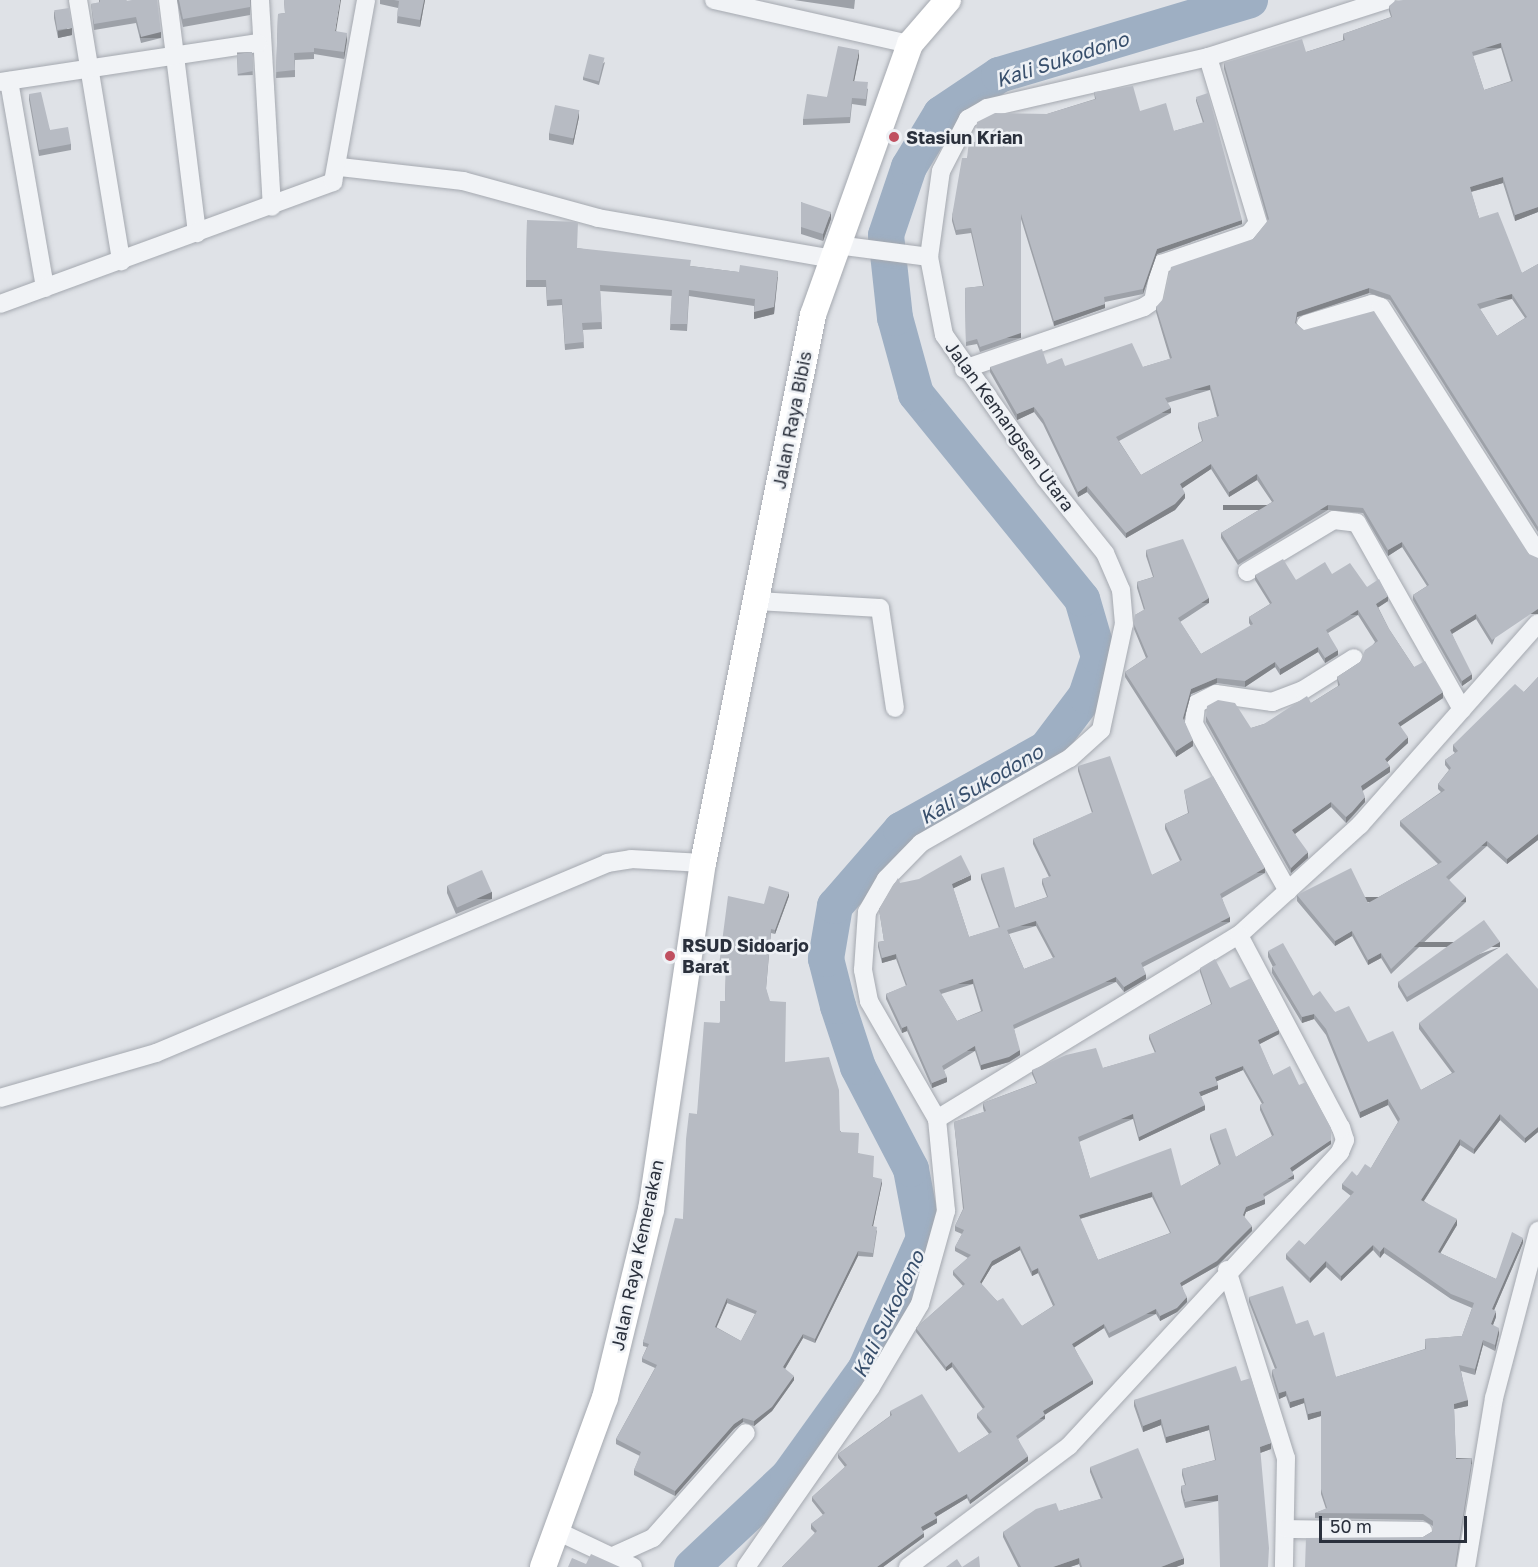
<!DOCTYPE html>
<style>
body{margin:0}
#map{position:relative;width:1538px;height:1567px;overflow:hidden;background:#dfe2e7;font-family:"Golos Text",sans-serif}
div>[style]{position:absolute}
.river>*{height:36px;margin:-18px;padding:0 18px;transform-origin:18px;border-radius:18px;background:#9eafc3}
.roads{filter:drop-shadow(0 0 2px #a5a9b0) drop-shadow(0 0 2px #a5a9b0)}
.minor>*{height:18px;margin:-9px;padding:0 9px;transform-origin:9px;border-radius:9px;background:#f1f3f6}
.secondary>*{height:26px;margin:-13px;padding:0 13px;transform-origin:13px;border-radius:13px;background:#fff}
.wall>*{inset:0;background:#9da1a8;transform-origin:0 0}
.shaded-wall>*{inset:0;background:#808388;transform-origin:0 0}
.building>*{inset:0;background:#b7bbc3;transform-origin:0 0}
.dots>*{width:16px;height:16px;translate:-50% -50%;box-sizing:border-box;border:3px solid #eef1f5;border-radius:50%}
span{translate:-50% -50%;white-space:nowrap;text-align:center;line-height:1.15;-webkit-text-stroke:5px #eef1f5;paint-order:stroke}
.poi-label{font-size:18px;color:#2a303c;font-weight:700}
.left{translate:0 -50%;text-align:left}
.street-label{font-size:18px;color:#2a303c}
.water-label{font-size:20px;color:#384f6c;font-style:italic}
.scale{position:absolute;left:1319px;top:1516px;width:148px;height:27px;box-sizing:border-box;border:3px solid #2a303c;border-top:0;padding-left:8px;font-size:18px;line-height:21px;white-space:nowrap;color:#2a303c;-webkit-text-stroke:4px #eef1f5;paint-order:stroke}
</style>
<div id="map">
<div class="river">
<i style="left:692px;top:1567px;width:132px;rotate:-43.2deg"></i>
<i style="left:788px;top:1477px;width:132px;rotate:-54.3deg"></i>
<i style="left:865px;top:1370px;width:145px;rotate:-65.9deg"></i>
<i style="left:924px;top:1238px;width:70px;rotate:-100.7deg"></i>
<i style="left:911px;top:1169px;width:115px;rotate:-117.5deg"></i>
<i style="left:858px;top:1067px;width:64px;rotate:-108.2deg"></i>
<i style="left:838px;top:1006px;width:49px;rotate:-104.3deg"></i>
<i style="left:826px;top:959px;width:54px;rotate:-80.4deg"></i>
<i style="left:835px;top:906px;width:101px;rotate:-49deg"></i>
<i style="left:901px;top:830px;width:166px;rotate:-29.2deg"></i>
<i style="left:1046px;top:749px;width:66px;rotate:-53deg"></i>
<i style="left:1086px;top:696px;width:41px;rotate:-71.6deg"></i>
<i style="left:1099px;top:657px;width:60px;rotate:-106.3deg"></i>
<i style="left:1082px;top:599px;width:264px;rotate:-129deg"></i>
<i style="left:916px;top:394px;width:79px;rotate:-105.4deg"></i>
<i style="left:895px;top:318px;width:83px;rotate:-96.2deg"></i>
<i style="left:886px;top:235px;width:72px;rotate:-71.3deg"></i>
<i style="left:909px;top:167px;width:62px;rotate:-58.9deg"></i>
<i style="left:941px;top:114px;width:70px;rotate:-33.9deg"></i>
<i style="left:999px;top:75px;width:262px;rotate:-16.6deg"></i>
</div>
<div class="roads">
<div class="minor">
<i style="left:78px;top:0;width:265px;rotate:80.6deg"></i>
<i style="left:168px;top:0;width:235px;rotate:82.9deg"></i>
<i style="left:260px;top:0;width:207px;rotate:86.7deg"></i>
<i style="left:714px;top:0;width:201px;rotate:12.7deg"></i>
<i style="left:9px;top:81px;width:210px;rotate:80.1deg"></i>
<i style="left:0;top:82px;width:261px;rotate:-8.6deg"></i>
<i style="left:340px;top:167px;width:124px;rotate:6.5deg"></i>
<i style="left:463px;top:181px;width:140px;rotate:15.3deg"></i>
<i style="left:598px;top:218px;width:238px;rotate:9.9deg"></i>
<i style="left:837px;top:245px;width:93px;rotate:7.4deg"></i>
<i style="left:0;top:304px;width:355px;rotate:-20.1deg"></i>
<i style="left:333px;top:182px;width:185px;rotate:-79.7deg"></i>
<i style="left:1306px;top:324px;width:69px;rotate:-16.9deg"></i>
<i style="left:1372px;top:304px;width:9px;rotate:18deg"></i>
<i style="left:1381px;top:307px;width:292px;rotate:57.5deg"></i>
<i style="left:964px;top:369px;width:190px;rotate:-19deg"></i>
<i style="left:1144px;top:307px;width:11px;rotate:-34deg"></i>
<i style="left:1153px;top:301px;width:38px;rotate:-78deg"></i>
<i style="left:1161px;top:264px;width:93px;rotate:-18.8deg"></i>
<i style="left:1249px;top:234px;width:14px;rotate:-51deg"></i>
<i style="left:1258px;top:223px;width:173px;rotate:-106.8deg"></i>
<i style="left:1247px;top:572px;width:101px;rotate:-30.9deg"></i>
<i style="left:1334px;top:520px;width:23px;rotate:7deg"></i>
<i style="left:1357px;top:523px;width:214px;rotate:60.6deg"></i>
<i style="left:757px;top:601px;width:123px;rotate:3.3deg"></i>
<i style="left:880px;top:608px;width:101px;rotate:81.5deg"></i>
<i style="left:1288px;top:891px;width:192px;rotate:-119.4deg"></i>
<i style="left:1194px;top:724px;width:20px;rotate:-84deg"></i>
<i style="left:1196px;top:704px;width:22px;rotate:-27deg"></i>
<i style="left:1216px;top:694px;width:57px;rotate:8.1deg"></i>
<i style="left:1272px;top:702px;width:33px;rotate:-21deg"></i>
<i style="left:1303px;top:690px;width:60px;rotate:-32.1deg"></i>
<i style="left:0;top:1098px;width:162px;rotate:-16.1deg"></i>
<i style="left:156px;top:1053px;width:489px;rotate:-22.8deg"></i>
<i style="left:607px;top:863px;width:24px;rotate:-9deg"></i>
<i style="left:631px;top:859px;width:72px;rotate:3.2deg"></i>
<i style="left:937px;top:1119px;width:354px;rotate:-31.4deg"></i>
<i style="left:1239px;top:935px;width:164px;rotate:-42.3deg"></i>
<i style="left:1360px;top:825px;width:269px;rotate:-48.6deg"></i>
<i style="left:1227px;top:1270px;width:197px;rotate:72.6deg"></i>
<i style="left:1286px;top:1458px;width:109px;rotate:91.1deg"></i>
<i style="left:1287px;top:1529px;width:136px;rotate:0.8deg"></i>
<i style="left:557px;top:1531px;width:84px;rotate:25.3deg"></i>
<i style="left:611px;top:1557px;width:46px;rotate:-24.3deg"></i>
<i style="left:653px;top:1538px;width:140px;rotate:-48.5deg"></i>
<i style="left:746px;top:1567px;width:219px;rotate:-55.2deg"></i>
<i style="left:871px;top:1387px;width:96px;rotate:-59.4deg"></i>
<i style="left:920px;top:1304px;width:97px;rotate:-74.4deg"></i>
<i style="left:946px;top:1211px;width:92px;rotate:-95.6deg"></i>
<i style="left:937px;top:1119px;width:136px;rotate:-120deg"></i>
<i style="left:869px;top:1001px;width:32px;rotate:-101deg"></i>
<i style="left:863px;top:970px;width:58px;rotate:-86.1deg"></i>
<i style="left:867px;top:912px;width:38px;rotate:-60deg"></i>
<i style="left:886px;top:879px;width:50px;rotate:-45.8deg"></i>
<i style="left:921px;top:843px;width:172px;rotate:-29.7deg"></i>
<i style="left:1070px;top:758px;width:42px;rotate:-42.1deg"></i>
<i style="left:1101px;top:730px;width:108px;rotate:-77.8deg"></i>
<i style="left:1124px;top:624px;width:34px;rotate:-95deg"></i>
<i style="left:1121px;top:590px;width:40px;rotate:-113.4deg"></i>
<i style="left:1105px;top:553px;width:96px;rotate:-128.7deg"></i>
<i style="left:1045px;top:478px;width:175px;rotate:-125.2deg"></i>
<i style="left:944px;top:335px;width:79px;rotate:-100.9deg"></i>
<i style="left:929px;top:257px;width:87px;rotate:-82.1deg"></i>
<i style="left:941px;top:171px;width:59px;rotate:-62.6deg"></i>
<i style="left:968px;top:119px;width:22px;rotate:-30deg"></i>
<i style="left:987px;top:108px;width:227px;rotate:-13deg"></i>
<i style="left:1208px;top:57px;width:187px;rotate:-17.8deg"></i>
<i style="left:908px;top:1567px;width:201px;rotate:-36.9deg"></i>
<i style="left:1069px;top:1446px;width:400px;rotate:-47.3deg"></i>
<i style="left:1340px;top:1152px;width:13px;rotate:-67deg"></i>
<i style="left:1345px;top:1140px;width:13px;rotate:-108deg"></i>
<i style="left:1341px;top:1128px;width:218px;rotate:-117.9deg"></i>
<i style="left:1466px;top:1567px;width:171px;rotate:-80.6deg"></i>
<i style="left:1494px;top:1398px;width:173px;rotate:-75.2deg"></i>
</div>
<div class="secondary">
<i style="left:543px;top:1567px;width:180px;rotate:-69.9deg"></i>
<i style="left:605px;top:1398px;width:194px;rotate:-76.3deg"></i>
<i style="left:651px;top:1210px;width:351px;rotate:-81.5deg"></i>
<i style="left:703px;top:863px;width:559px;rotate:-78.65deg"></i>
<i style="left:813px;top:315px;width:288px;rotate:-70.3deg"></i>
<i style="left:910px;top:44px;width:58px;rotate:-49.2deg"></i>
</div>
</div>
<div class="wall">
<i style="clip-path:polygon(99px 0,126px 0,161px 38px,141px 43px,136px 23px,94px 30px,91px 4px,99px 3px)"></i>
<i style="clip-path:polygon(177px 0,251px 0,250px 15px,183px 27px)"></i>
<i style="clip-path:polygon(284px 0,336px 31px,347px 40px,344px 59px,314px 54px,314px 59px,295px 60px,295px 77px,276px 78px,278px 14px,285px 13px)"></i>
<i style="clip-path:polygon(380px 0,425px 0,420px 27px,397px 23px,398px 8px,380px 4px)"></i>
<i style="clip-path:polygon(794px 0,855px 0,854px 9px)"></i>
<i style="clip-path:polygon(evenodd,1538px 0,1538px 212px,1515px 221px,1503px 183px,1471px 192px,1479px 218px,1522px 273px,1538px 264px,1538px 532px,1390px 300px,1369px 293px,1297px 317px,1296px 323px,1529px 554px,1492px 645px,1476px 619px,1452px 634px,1472px 679px,1462px 686px,1413px 600px,1413px 595px,1427px 586px,1402px 547px,1388px 556px,1363px 513px,1328px 510px,1238px 565px,1221px 538px,1221px 533px,1272px 502px,1257px 480px,1229px 497px,1211px 469px,1182px 488px,1185px 498px,1175px 510px,1126px 538px,1087px 492px,1078px 497px,1043px 424px,1034px 412px,1017px 420px,990px 372px,990px 367px,1047px 364px,1065px 366px,1143px 367px,1170px 359px,1156px 312px,1156px 307px,1253px 239px,1268px 221px,1224px 69px,1224px 63px,1306px 52px,1343px 40px,1343px 34px,1391px 17px,1389px 11px,1389px 6px,1538px 0,1501px 48px,1511px 81px,1484px 90px,1473px 56px,1501px 48px,1538px 0,1512px 299px,1525px 318px,1497px 336px,1480px 309px,1512px 299px,1538px 0,1210px 390px,1217px 417px,1198px 423px,1198px 428px,1202px 441px,1141px 475px,1119px 441px,1171px 413px,1167px 403px,1210px 390px)"></i>
<i style="clip-path:polygon(54px 11px,72px 35px,58px 38px,54px 18px)"></i>
<i style="left:252px;top:52px;width:23px;height:15px;rotate:88deg"></i>
<i style="clip-path:polygon(859px 57px,854px 81px,868px 89px,866px 106px,852px 104px,850px 123px,803px 125px,803px 119px,827px 97px)"></i>
<i style="clip-path:polygon(605px 62px,599px 85px,583px 80px,583px 77px)"></i>
<i style="clip-path:polygon(1094px 92px,1140px 111px,1174px 131px,1203px 123px,1196px 101px,1196px 97px,1242px 224px,1157px 254px,1143px 294px,1105px 302px,1105px 308px,1054px 326px,1021px 219px,1021px 338px,980px 352px,977px 344px,966px 346px,965px 288px,983px 286px,971px 233px,956px 235px,952px 221px,952px 216px,967px 158px,975px 142px,1047px 114px,1095px 99px)"></i>
<i style="clip-path:polygon(29px 94px,50px 130px,71px 144px,71px 150px,39px 156px,29px 100px)"></i>
<i style="clip-path:polygon(579px 117px,573px 145px,549px 140px,549px 133px)"></i>
<i style="clip-path:polygon(801px 202px,831px 219px,823px 241px,801px 234px)"></i>
<i style="clip-path:polygon(527px 220px,577px 248px,691px 266px,778px 277px,774px 314px,754px 319px,754px 306px,689px 296px,687px 331px,670px 330px,672px 296px,600px 291px,602px 329px,583px 330px,584px 348px,565px 350px,562px 305px,547px 306px,546px 287px,526px 287px)"></i>
<i style="clip-path:polygon(1146px 550px,1209px 603px,1180px 622px,1201px 654px,1251px 626px,1249px 623px,1249px 617px,1270px 604px,1255px 580px,1255px 575px,1296px 580px,1332px 574px,1367px 587px,1388px 601px,1378px 607px,1389px 629px,1414px 667px,1443px 698px,1400px 726px,1408px 743px,1387px 762px,1390px 772px,1362px 790px,1365px 802px,1352px 817px,1346px 823px,1331px 807px,1295px 834px,1308px 858px,1291px 873px,1206px 722px,1206px 716px,1251px 728px,1264px 724px,1311px 703px,1338px 686px,1337px 677px,1360px 662px,1375px 642px,1358px 615px,1328px 633px,1338px 655px,1325px 663px,1318px 652px,1280px 675px,1275px 667px,1245px 687px,1217px 683px,1191px 694px,1184px 720px,1193px 746px,1176px 757px,1125px 677px,1125px 672px,1146px 658px,1134px 629px,1135px 615px,1144px 610px,1137px 588px,1137px 582px,1153px 577px,1146px 556px)"></i>
<i style="clip-path:polygon(1538px 677px,1538px 840px,1507px 864px,1487px 846px,1449px 880px,1466px 902px,1391px 974px,1381px 958px,1368px 965px,1352px 936px,1335px 946px,1297px 901px,1297px 895px,1368px 903px,1438px 864px,1400px 826px,1400px 821px,1441px 792px,1438px 789px,1438px 784px,1449px 770px,1445px 765px,1445px 760px,1455px 753px,1453px 751px,1453px 745px,1524px 692px)"></i>
<i style="clip-path:polygon(evenodd,1078px 766px,1152px 875px,1180px 861px,1165px 829px,1165px 824px,1188px 813px,1184px 790px,1265px 873px,1222px 898px,1230px 922px,1143px 967px,1146px 979px,1124px 992px,1116px 982px,1014px 1029px,1020px 1055px,1009px 1062px,981px 1070px,975px 1051px,944px 1070px,947px 1082px,932px 1088px,907px 1031px,902px 1033px,886px 999px,886px 994px,906px 986px,896px 959px,882px 963px,878px 947px,878px 942px,884px 941px,879px 909px,900px 883px,971px 880px,953px 888px,969px 937px,999px 928px,981px 879px,981px 874px,1015px 908px,1047px 897px,1042px 884px,1042px 879px,1049px 877px,1033px 844px,1033px 839px,1092px 813px,1078px 771px,1078px 766px,1036px 926px,1053px 958px,1024px 969px,1009px 934px,1036px 926px,1078px 766px,973px 984px,981px 1011px,957px 1021px,941px 994px,973px 984px)"></i>
<i style="clip-path:polygon(447px 886px,492px 899px,456px 914px,447px 893px)"></i>
<i style="clip-path:polygon(evenodd,789px 896px,775px 934px,771px 933px,766px 989px,785px 1062px,858px 1153px,873px 1177px,882px 1183px,873px 1226px,877px 1231px,873px 1257px,858px 1256px,815px 1343px,803px 1338px,785px 1369px,794px 1380px,772px 1411px,754px 1426px,743px 1422px,734px 1429px,675px 1496px,634px 1475px,634px 1470px,640px 1456px,616px 1444px,616px 1439px,655px 1368px,642px 1362px,642px 1358px,647px 1347px,643px 1346px,643px 1342px,683px 1219px,697px 1114px,725px 1001px,726px 970px,719px 970px,719px 965px,764px 904px,789px 896px,727px 1303px,755px 1314px,741px 1341px,716px 1327px,727px 1303px)"></i>
<i style="clip-path:polygon(1500px 947px,1407px 1002px,1398px 987px,1398px 982px)"></i>
<i style="clip-path:polygon(1268px 951px,1313px 996px,1335px 1012px,1421px 1090px,1452px 1073px,1419px 1029px,1419px 1023px,1538px 989px,1538px 1132px,1525px 1143px,1500px 1120px,1474px 1154px,1460px 1145px,1424px 1201px,1457px 1225px,1440px 1253px,1496px 1279px,1523px 1243px,1494px 1310px,1496px 1317px,1493px 1325px,1499px 1334px,1495px 1351px,1483px 1345px,1475px 1375px,1461px 1371px,1468px 1406px,1454px 1409px,1456px 1459px,1472px 1464px,1456px 1567px,1423px 1537px,1433px 1531px,1433px 1526px,1423px 1520px,1315px 1518px,1315px 1513px,1326px 1509px,1321px 1494px,1321px 1416px,1308px 1420px,1304px 1403px,1290px 1408px,1286px 1396px,1279px 1399px,1272px 1376px,1272px 1370px,1275px 1369px,1249px 1302px,1249px 1297px,1314px 1336px,1336px 1377px,1425px 1349px,1425px 1339px,1462px 1336px,1472px 1308px,1451px 1299px,1384px 1253px,1380px 1258px,1373px 1250px,1341px 1281px,1326px 1267px,1310px 1283px,1286px 1259px,1286px 1254px,1305px 1245px,1351px 1196px,1342px 1189px,1342px 1184px,1371px 1168px,1398px 1122px,1388px 1105px,1360px 1118px,1326px 1035px,1314px 1019px,1302px 1023px,1272px 973px,1272px 967px,1273px 967px,1268px 957px)"></i>
<i style="clip-path:polygon(evenodd,1200px 968px,1230px 988px,1279px 1034px,1259px 1044px,1273px 1075px,1299px 1085px,1331px 1144px,1292px 1172px,1294px 1179px,1264px 1197px,1265px 1204px,1246px 1212px,1244px 1217px,1252px 1231px,1217px 1266px,1182px 1286px,1187px 1302px,1177px 1312px,1160px 1321px,1156px 1314px,1109px 1338px,1104px 1328px,1074px 1347px,1093px 1384px,1045px 1414px,1045px 1419px,1018px 1439px,1028px 1461px,970px 1504px,967px 1498px,936px 1517px,937px 1523px,923px 1531px,924px 1537px,883px 1567px,782px 1567px,815px 1533px,811px 1529px,811px 1524px,823px 1515px,812px 1501px,812px 1497px,845px 1467px,838px 1458px,838px 1454px,890px 1416px,890px 1411px,959px 1453px,989px 1434px,977px 1418px,977px 1414px,983px 1409px,952px 1367px,946px 1371px,916px 1332px,916px 1328px,963px 1286px,953px 1275px,953px 1271px,968px 1258px,955px 1251px,955px 1247px,962px 1234px,955px 1231px,955px 1226px,963px 1209px,954px 1122px,984px 1112px,983px 1108px,983px 1103px,1036px 1083px,1032px 1074px,1032px 1070px,1103px 1068px,1155px 1053px,1149px 1039px,1149px 1035px,1211px 1004px,1200px 972px,1200px 968px,1243px 1070px,1262px 1104px,1260px 1105px,1260px 1110px,1272px 1136px,1236px 1157px,1210px 1134px,1210px 1139px,1219px 1165px,1181px 1186px,1090px 1178px,1079px 1142px,1133px 1119px,1139px 1141px,1205px 1110px,1201px 1096px,1218px 1089px,1217px 1081px,1243px 1070px,1200px 968px,1152px 1197px,1170px 1233px,1098px 1260px,1080px 1219px,1152px 1197px,1200px 968px,1020px 1250px,1032px 1276px,1038px 1273px,1053px 1306px,1022px 1326px,997px 1301px,981px 1284px,992px 1266px,1020px 1250px)"></i>
<i style="clip-path:polygon(1241px 1381px,1271px 1449px,1260px 1453px,1218px 1501px,1185px 1508px,1181px 1492px,1181px 1486px,1185px 1485px,1182px 1475px,1182px 1469px,1215px 1460px,1209px 1430px,1166px 1443px,1161px 1425px,1143px 1432px,1134px 1406px,1134px 1400px)"></i>
<i style="clip-path:polygon(1090px 1467px,1184px 1564px,1176px 1567px,1080px 1567px,1079px 1564px,1070px 1567px,1018px 1567px,1003px 1537px,1003px 1532px,1059px 1511px,1101px 1499px,1090px 1472px)"></i>
</div>
<div class="shaded-wall">
<i style="clip-path:polygon(340px 0,341px 0,335px 38px,335px 31px)"></i>
<i style="clip-path:polygon(424px 0,425px 0,420px 27px,420px 20px)"></i>
<i style="clip-path:polygon(72px 28px,72px 35px,58px 38px,58px 31px)"></i>
<i style="left:161px;top:32px;width:6px;height:21px;rotate:90deg"></i>
<i style="clip-path:polygon(347px 33px,347px 40px,344px 59px,344px 52px)"></i>
<i style="left:1501px;top:43px;width:5px;height:30px;rotate:90deg"></i>
<i style="clip-path:polygon(859px 50px,859px 57px,853px 87px,853px 81px)"></i>
<i style="clip-path:polygon(579px 110px,579px 117px,573px 145px,573px 138px)"></i>
<i style="clip-path:polygon(1503px 177px,1503px 183px,1470px 192px,1470px 187px)"></i>
<i style="clip-path:polygon(1538px 207px,1538px 212px,1515px 221px,1515px 215px)"></i>
<i style="clip-path:polygon(831px 212px,831px 219px,823px 241px,823px 234px)"></i>
<i style="clip-path:polygon(1242px 220px,1242px 224px,1157px 254px,1143px 294px,1143px 289px,1157px 249px)"></i>
<i style="clip-path:polygon(778px 271px,774px 314px,754px 319px,754px 312px)"></i>
<i style="clip-path:polygon(1369px 288px,1369px 293px,1297px 317px,1295px 328px,1297px 312px)"></i>
<i style="left:1512px;top:294px;width:5px;height:36px;rotate:90deg"></i>
<i style="clip-path:polygon(1105px 304px,1105px 308px,1054px 326px,1054px 321px)"></i>
<i style="left:1021px;top:333px;width:5px;height:43px;rotate:90deg"></i>
<i style="left:1210px;top:385px;width:5px;height:47px;rotate:90deg"></i>
<i style="clip-path:polygon(1034px 407px,1034px 412px,1017px 420px,1017px 414px)"></i>
<i style="left:1171px;top:408px;width:5px;height:62px;rotate:90deg"></i>
<i style="clip-path:polygon(1211px 464px,1211px 469px,1180px 490px,1180px 484px)"></i>
<i style="clip-path:polygon(1257px 474px,1257px 480px,1229px 497px,1229px 492px)"></i>
<i style="clip-path:polygon(1087px 486px,1087px 492px,1078px 497px,1078px 492px)"></i>
<i style="clip-path:polygon(1185px 493px,1185px 498px,1175px 510px,1126px 538px,1126px 533px)"></i>
<i style="left:1328px;top:505px;width:5px;height:105px;rotate:90deg"></i>
<i style="clip-path:polygon(1402px 542px,1402px 547px,1388px 556px,1388px 550px)"></i>
<i style="clip-path:polygon(1388px 596px,1388px 601px,1376px 609px,1376px 604px)"></i>
<i style="left:1209px;top:598px;width:5px;height:37px;rotate:90deg"></i>
<i style="left:1538px;top:609px;width:5px;height:55px;rotate:90deg"></i>
<i style="left:1358px;top:610px;width:5px;height:38px;rotate:90deg"></i>
<i style="clip-path:polygon(1476px 614px,1476px 619px,1450px 635px,1450px 630px)"></i>
<i style="clip-path:polygon(1318px 647px,1318px 652px,1280px 675px,1280px 669px)"></i>
<i style="clip-path:polygon(1338px 650px,1338px 655px,1325px 663px,1325px 658px)"></i>
<i style="clip-path:polygon(1275px 662px,1275px 667px,1245px 687px,1245px 681px)"></i>
<i style="clip-path:polygon(1472px 674px,1472px 679px,1462px 686px,1462px 681px)"></i>
<i style="clip-path:polygon(1217px 678px,1217px 683px,1191px 694px,1183px 724px,1183px 718px,1191px 689px)"></i>
<i style="clip-path:polygon(1443px 692px,1443px 698px,1398px 728px,1398px 723px)"></i>
<i style="clip-path:polygon(1408px 737px,1408px 743px,1385px 764px,1385px 759px)"></i>
<i style="clip-path:polygon(1193px 740px,1193px 746px,1176px 757px,1176px 751px)"></i>
<i style="clip-path:polygon(1390px 766px,1390px 772px,1361px 792px,1361px 786px)"></i>
<i style="clip-path:polygon(1365px 797px,1365px 802px,1346px 823px,1346px 817px)"></i>
<i style="clip-path:polygon(1331px 802px,1331px 807px,1292px 836px,1292px 830px)"></i>
<i style="clip-path:polygon(1538px 834px,1538px 840px,1507px 864px,1507px 859px)"></i>
<i style="left:1487px;top:841px;width:5px;height:55px;rotate:90deg"></i>
<i style="clip-path:polygon(1308px 852px,1308px 858px,1291px 873px,1291px 868px)"></i>
<i style="left:1265px;top:868px;width:5px;height:52px;rotate:90deg"></i>
<i style="clip-path:polygon(971px 875px,971px 880px,952px 889px,952px 884px)"></i>
<i style="left:492px;top:892px;width:7px;height:39px;rotate:90deg"></i>
<i style="clip-path:polygon(789px 892px,789px 896px,775px 934px,775px 930px)"></i>
<i style="left:1466px;top:897px;width:5px;height:104px;rotate:90deg"></i>
<i style="left:1230px;top:917px;width:5px;height:100px;rotate:90deg"></i>
<i style="left:1036px;top:921px;width:5px;height:30px;rotate:90deg"></i>
<i style="clip-path:polygon(1352px 931px,1352px 936px,1335px 946px,1335px 941px)"></i>
<i style="left:1500px;top:942px;width:5px;height:108px;rotate:90deg"></i>
<i style="clip-path:polygon(1381px 953px,1381px 958px,1368px 965px,1368px 960px)"></i>
<i style="clip-path:polygon(896px 954px,896px 959px,882px 963px,882px 958px)"></i>
<i style="clip-path:polygon(1146px 974px,1146px 979px,1124px 992px,1124px 987px)"></i>
<i style="left:1116px;top:977px;width:5px;height:114px;rotate:90deg"></i>
<i style="left:973px;top:979px;width:5px;height:36px;rotate:90deg"></i>
<i style="clip-path:polygon(1314px 1014px,1314px 1019px,1302px 1023px,1302px 1017px)"></i>
<i style="clip-path:polygon(907px 1026px,907px 1031px,902px 1033px,902px 1028px)"></i>
<i style="clip-path:polygon(1279px 1030px,1279px 1034px,1258px 1045px,1258px 1040px)"></i>
<i style="left:975px;top:1046px;width:5px;height:39px;rotate:90deg"></i>
<i style="clip-path:polygon(1020px 1050px,1020px 1055px,1009px 1062px,981px 1070px,981px 1065px)"></i>
<i style="clip-path:polygon(1243px 1066px,1243px 1070px,1215px 1082px,1215px 1077px)"></i>
<i style="clip-path:polygon(947px 1077px,947px 1082px,932px 1088px,932px 1083px)"></i>
<i style="clip-path:polygon(1218px 1085px,1218px 1089px,1199px 1097px,1199px 1092px)"></i>
<i style="clip-path:polygon(1388px 1099px,1388px 1105px,1360px 1118px,1360px 1112px)"></i>
<i style="clip-path:polygon(1205px 1105px,1205px 1110px,1139px 1141px,1139px 1137px)"></i>
<i style="left:1133px;top:1114px;width:5px;height:60px;rotate:90deg"></i>
<i style="clip-path:polygon(1500px 1114px,1500px 1120px,1474px 1154px,1474px 1149px)"></i>
<i style="clip-path:polygon(1538px 1127px,1538px 1132px,1525px 1143px,1525px 1138px)"></i>
<i style="clip-path:polygon(1460px 1139px,1460px 1145px,1421px 1205px,1421px 1200px)"></i>
<i style="clip-path:polygon(1331px 1140px,1331px 1144px,1290px 1173px,1290px 1168px)"></i>
<i style="left:1294px;top:1175px;width:4px;height:36px;rotate:90deg"></i>
<i style="clip-path:polygon(882px 1179px,882px 1183px,872px 1231px,872px 1226px)"></i>
<i style="clip-path:polygon(1152px 1192px,1152px 1197px,1079px 1219px,1079px 1215px)"></i>
<i style="clip-path:polygon(1265px 1199px,1265px 1204px,1246px 1212px,1243px 1220px,1243px 1215px,1246px 1207px)"></i>
<i style="clip-path:polygon(1457px 1219px,1457px 1225px,1438px 1257px,1438px 1252px)"></i>
<i style="clip-path:polygon(1252px 1226px,1252px 1231px,1217px 1266px,1180px 1287px,1180px 1283px)"></i>
<i style="clip-path:polygon(1523px 1238px,1523px 1243px,1492px 1315px,1492px 1309px)"></i>
<i style="clip-path:polygon(1373px 1245px,1373px 1250px,1341px 1281px,1341px 1276px)"></i>
<i style="clip-path:polygon(1020px 1246px,1020px 1250px,992px 1266px,980px 1286px,980px 1282px,992px 1261px)"></i>
<i style="clip-path:polygon(1384px 1247px,1384px 1253px,1380px 1258px,1380px 1252px)"></i>
<i style="clip-path:polygon(858px 1251px,858px 1256px,815px 1343px,815px 1339px)"></i>
<i style="clip-path:polygon(1326px 1261px,1326px 1267px,1310px 1283px,1310px 1278px)"></i>
<i style="clip-path:polygon(1038px 1268px,1038px 1273px,1032px 1276px,1032px 1271px)"></i>
<i style="clip-path:polygon(1187px 1297px,1187px 1302px,1177px 1312px,1160px 1321px,1160px 1316px)"></i>
<i style="clip-path:polygon(727px 1298px,727px 1303px,715px 1331px,715px 1327px)"></i>
<i style="left:1156px;top:1309px;width:5px;height:53px;rotate:90deg"></i>
<i style="clip-path:polygon(1496px 1311px,1496px 1317px,1491px 1330px,1491px 1324px)"></i>
<i style="clip-path:polygon(1104px 1324px,1104px 1328px,1072px 1349px,1072px 1344px)"></i>
<i style="clip-path:polygon(1499px 1328px,1499px 1334px,1495px 1351px,1495px 1345px)"></i>
<i style="clip-path:polygon(803px 1334px,803px 1338px,783px 1372px,783px 1367px)"></i>
<i style="clip-path:polygon(1483px 1340px,1483px 1345px,1475px 1375px,1475px 1369px)"></i>
<i style="clip-path:polygon(952px 1362px,952px 1367px,946px 1371px,946px 1367px)"></i>
<i style="clip-path:polygon(794px 1376px,794px 1380px,772px 1411px,754px 1426px,754px 1421px)"></i>
<i style="clip-path:polygon(1093px 1380px,1093px 1384px,1043px 1416px,1043px 1411px)"></i>
<i style="clip-path:polygon(1286px 1391px,1286px 1396px,1279px 1399px,1279px 1393px)"></i>
<i style="clip-path:polygon(1304px 1398px,1304px 1403px,1290px 1408px,1290px 1402px)"></i>
<i style="clip-path:polygon(1468px 1400px,1468px 1406px,1454px 1409px,1454px 1404px)"></i>
<i style="clip-path:polygon(1321px 1411px,1321px 1416px,1308px 1420px,1308px 1414px)"></i>
<i style="left:1045px;top:1415px;width:4px;height:36px;rotate:90deg"></i>
<i style="clip-path:polygon(743px 1418px,743px 1422px,734px 1429px,675px 1496px,675px 1491px,734px 1424px)"></i>
<i style="clip-path:polygon(1161px 1419px,1161px 1425px,1143px 1432px,1143px 1426px)"></i>
<i style="clip-path:polygon(1209px 1425px,1209px 1430px,1166px 1443px,1166px 1437px)"></i>
<i style="clip-path:polygon(1271px 1443px,1271px 1449px,1260px 1453px,1260px 1447px)"></i>
<i style="clip-path:polygon(1028px 1456px,1028px 1461px,970px 1504px,970px 1500px)"></i>
<i style="left:1472px;top:1458px;width:6px;height:110px;rotate:90deg"></i>
<i style="clip-path:polygon(967px 1494px,967px 1498px,934px 1518px,934px 1513px)"></i>
<i style="left:1218px;top:1495px;width:6px;height:34px;rotate:90deg"></i>
<i style="clip-path:polygon(937px 1518px,937px 1523px,921px 1532px,921px 1527px)"></i>
<i style="clip-path:polygon(924px 1533px,924px 1537px,883px 1567px,877px 1567px)"></i>
<i style="clip-path:polygon(1079px 1558px,1079px 1564px,1070px 1567px,1053px 1567px)"></i>
<i style="clip-path:polygon(1184px 1558px,1184px 1564px,1176px 1567px,1161px 1567px)"></i>
</div>
<div class="building">
<i style="clip-path:polygon(100px 0,126px 0,126px 1px,132px 0,157px 0,161px 32px,141px 37px,136px 17px,94px 24px,91px 4px,100px 2px)"></i>
<i style="clip-path:polygon(179px 0,250px 0,250px 7px,183px 19px)"></i>
<i style="clip-path:polygon(284px 0,340px 0,335px 31px,347px 33px,344px 52px,314px 48px,314px 52px,294px 53px,295px 70px,276px 72px,278px 14px,285px 13px)"></i>
<i style="clip-path:polygon(394px 0,424px 0,420px 20px,397px 16px,399px 1px)"></i>
<i style="clip-path:polygon(evenodd,1403px 0,1538px 0,1538px 207px,1515px 215px,1503px 177px,1470px 187px,1479px 218px,1498px 212px,1522px 273px,1538px 264px,1538px 527px,1390px 295px,1369px 288px,1297px 312px,1295px 323px,1304px 330px,1374px 311px,1529px 554px,1538px 558px,1538px 609px,1492px 640px,1476px 614px,1450px 630px,1472px 674px,1462px 681px,1413px 595px,1429px 585px,1402px 542px,1388px 550px,1363px 508px,1328px 505px,1238px 560px,1221px 533px,1274px 501px,1257px 474px,1229px 492px,1211px 464px,1180px 484px,1185px 493px,1175px 504px,1126px 533px,1087px 486px,1078px 492px,1043px 419px,1034px 407px,1017px 414px,990px 367px,1042px 349px,1047px 364px,1062px 358px,1065px 366px,1132px 343px,1143px 367px,1172px 358px,1156px 307px,1164px 298px,1171px 267px,1253px 239px,1269px 219px,1224px 63px,1302px 39px,1306px 52px,1345px 40px,1343px 34px,1392px 17px,1389px 6px,1395px 1px,1403px 0,1501px 43px,1513px 81px,1484px 90px,1472px 52px,1501px 43px,1403px 0,1512px 294px,1527px 317px,1497px 336px,1477px 304px,1512px 294px,1403px 0,1210px 385px,1219px 416px,1198px 423px,1203px 441px,1141px 475px,1116px 437px,1171px 408px,1165px 398px,1210px 385px)"></i>
<i style="left:69px;top:8px;width:20px;height:15px;rotate:81deg"></i>
<i style="clip-path:polygon(838px 46px,859px 50px,853px 81px,868px 82px,866px 99px,852px 98px,850px 117px,803px 119px,807px 94px,827px 97px)"></i>
<i style="clip-path:polygon(252px 52px,253px 71px,238px 74px,237px 54px)"></i>
<i style="left:589px;top:54px;width:16px;height:24px;rotate:14deg"></i>
<i style="clip-path:polygon(1133px 86px,1140px 111px,1166px 103px,1174px 131px,1204px 122px,1196px 97px,1208px 93px,1242px 220px,1157px 249px,1143px 289px,1104px 297px,1105px 304px,1054px 321px,1021px 214px,1021px 333px,980px 347px,977px 339px,966px 342px,965px 288px,984px 286px,971px 228px,956px 230px,952px 216px,962px 158px,967px 158px,969px 141px,975px 142px,977px 122px,995px 113px,1047px 114px,1096px 99px,1094px 92px)"></i>
<i style="clip-path:polygon(41px 92px,50px 130px,68px 127px,71px 144px,39px 150px,29px 94px)"></i>
<i style="left:555px;top:105px;width:25px;height:29px;rotate:12deg"></i>
<i style="clip-path:polygon(801px 202px,831px 212px,823px 234px,801px 227px)"></i>
<i style="clip-path:polygon(527px 220px,578px 222px,577px 248px,691px 260px,690px 266px,739px 272px,740px 265px,778px 271px,774px 307px,754px 312px,755px 299px,689px 290px,687px 324px,670px 324px,672px 290px,600px 285px,602px 322px,582px 323px,584px 342px,565px 344px,562px 299px,547px 300px,546px 280px,526px 280px)"></i>
<i style="clip-path:polygon(1183px 539px,1209px 598px,1178px 618px,1201px 654px,1253px 624px,1249px 617px,1272px 603px,1255px 575px,1283px 559px,1296px 580px,1325px 562px,1332px 574px,1350px 563px,1367px 587px,1379px 579px,1388px 596px,1376px 604px,1389px 629px,1414px 667px,1425px 661px,1443px 692px,1398px 723px,1408px 737px,1385px 759px,1390px 766px,1361px 786px,1365px 797px,1352px 812px,1346px 817px,1331px 802px,1292px 830px,1308px 852px,1291px 868px,1206px 716px,1207px 706px,1218px 700px,1235px 703px,1251px 728px,1264px 724px,1307px 696px,1311px 703px,1340px 685px,1337px 677px,1360px 662px,1365px 650px,1378px 641px,1358px 610px,1326px 630px,1338px 650px,1325px 658px,1318px 647px,1280px 669px,1275px 662px,1245px 681px,1217px 678px,1191px 689px,1183px 718px,1193px 740px,1176px 751px,1125px 672px,1148px 657px,1134px 624px,1135px 615px,1145px 609px,1137px 582px,1154px 577px,1146px 550px)"></i>
<i style="clip-path:polygon(1538px 677px,1538px 834px,1507px 859px,1487px 841px,1446px 877px,1466px 897px,1391px 969px,1381px 953px,1368px 960px,1352px 931px,1335px 941px,1297px 895px,1351px 868px,1368px 903px,1442px 862px,1400px 821px,1445px 790px,1438px 784px,1451px 768px,1445px 760px,1458px 751px,1453px 745px,1515px 684px,1524px 692px)"></i>
<i style="clip-path:polygon(evenodd,1110px 756px,1152px 875px,1182px 860px,1165px 824px,1189px 813px,1184px 790px,1213px 776px,1265px 868px,1220px 894px,1230px 917px,1141px 963px,1146px 974px,1124px 987px,1116px 977px,1013px 1025px,1020px 1050px,1009px 1057px,981px 1065px,975px 1046px,942px 1066px,947px 1077px,932px 1083px,907px 1026px,902px 1028px,886px 994px,907px 985px,896px 954px,882px 958px,878px 942px,884px 941px,879px 909px,898px 878px,900px 883px,919px 879px,961px 855px,971px 875px,952px 884px,969px 937px,1000px 927px,981px 874px,1004px 867px,1015px 908px,1048px 897px,1042px 879px,1051px 876px,1033px 839px,1093px 812px,1078px 766px,1110px 756px,1036px 921px,1055px 957px,1024px 969px,1007px 930px,1036px 921px,1110px 756px,973px 979px,983px 1011px,957px 1021px,939px 990px,973px 979px)"></i>
<i style="left:482px;top:870px;width:24px;height:38px;rotate:66deg"></i>
<i style="clip-path:polygon(evenodd,769px 886px,789px 892px,775px 930px,771px 929px,766px 988px,770px 1001px,786px 1002px,785px 1062px,829px 1057px,839px 1090px,840px 1132px,859px 1133px,858px 1153px,874px 1156px,873px 1177px,882px 1179px,872px 1226px,877px 1227px,873px 1253px,858px 1251px,815px 1339px,803px 1334px,783px 1367px,794px 1376px,772px 1407px,754px 1421px,743px 1418px,734px 1424px,675px 1491px,634px 1470px,641px 1452px,616px 1439px,657px 1365px,642px 1358px,649px 1344px,643px 1342px,675px 1218px,683px 1219px,686px 1139px,689px 1113px,697px 1114px,704px 1022px,720px 1023px,720px 1001px,725px 1001px,726px 966px,719px 965px,728px 896px,764px 904px,769px 886px,727px 1298px,757px 1311px,741px 1341px,715px 1327px,727px 1298px)"></i>
<i style="clip-path:polygon(1484px 920px,1500px 942px,1407px 997px,1398px 982px)"></i>
<i style="clip-path:polygon(1283px 943px,1313px 996px,1320px 991px,1335px 1012px,1349px 1006px,1368px 1042px,1393px 1031px,1421px 1090px,1455px 1072px,1419px 1023px,1507px 953px,1538px 989px,1538px 1127px,1525px 1138px,1500px 1114px,1474px 1149px,1460px 1139px,1421px 1200px,1457px 1219px,1438px 1252px,1496px 1279px,1512px 1232px,1523px 1238px,1492px 1309px,1496px 1311px,1491px 1324px,1499px 1328px,1495px 1345px,1483px 1340px,1475px 1369px,1459px 1365px,1468px 1400px,1454px 1404px,1456px 1459px,1472px 1458px,1455px 1567px,1305px 1567px,1306px 1538px,1423px 1537px,1433px 1531px,1433px 1521px,1423px 1514px,1315px 1513px,1327px 1508px,1321px 1489px,1321px 1411px,1308px 1414px,1304px 1398px,1290px 1402px,1286px 1391px,1279px 1393px,1272px 1370px,1277px 1368px,1249px 1297px,1283px 1286px,1296px 1324px,1308px 1320px,1314px 1336px,1324px 1332px,1336px 1377px,1426px 1349px,1425px 1339px,1462px 1336px,1474px 1303px,1451px 1294px,1384px 1247px,1380px 1252px,1373px 1245px,1341px 1276px,1326px 1261px,1310px 1278px,1286px 1254px,1299px 1240px,1305px 1245px,1354px 1192px,1342px 1184px,1352px 1171px,1357px 1176px,1365px 1164px,1371px 1168px,1400px 1119px,1388px 1099px,1360px 1112px,1326px 1029px,1314px 1014px,1302px 1017px,1272px 967px,1276px 965px,1268px 951px)"></i>
<i style="clip-path:polygon(evenodd,1215px 959px,1230px 988px,1251px 978px,1279px 1030px,1258px 1040px,1273px 1075px,1290px 1066px,1299px 1085px,1306px 1082px,1331px 1128px,1331px 1140px,1290px 1168px,1294px 1175px,1263px 1194px,1265px 1199px,1246px 1207px,1243px 1215px,1252px 1226px,1217px 1261px,1180px 1283px,1187px 1297px,1177px 1308px,1160px 1316px,1156px 1309px,1109px 1333px,1104px 1324px,1072px 1344px,1093px 1380px,1043px 1411px,1045px 1415px,1016px 1436px,1028px 1456px,970px 1500px,967px 1494px,934px 1513px,937px 1518px,921px 1527px,924px 1533px,877px 1567px,782px 1567px,817px 1531px,811px 1524px,825px 1513px,812px 1497px,847px 1465px,838px 1454px,892px 1415px,890px 1411px,922px 1394px,959px 1453px,992px 1432px,977px 1414px,985px 1407px,952px 1362px,946px 1367px,916px 1328px,965px 1284px,953px 1271px,971px 1255px,955px 1247px,964px 1230px,955px 1226px,964px 1208px,954px 1122px,986px 1111px,983px 1103px,1037px 1083px,1032px 1070px,1066px 1055px,1096px 1048px,1103px 1068px,1156px 1052px,1149px 1035px,1212px 1004px,1200px 968px,1215px 959px,1243px 1066px,1264px 1103px,1260px 1105px,1274px 1135px,1236px 1157px,1226px 1128px,1210px 1134px,1221px 1164px,1181px 1186px,1171px 1148px,1090px 1178px,1078px 1137px,1133px 1114px,1139px 1137px,1205px 1105px,1199px 1092px,1218px 1085px,1215px 1077px,1243px 1066px,1215px 959px,1152px 1192px,1171px 1233px,1098px 1260px,1079px 1215px,1152px 1192px,1215px 959px,1020px 1246px,1032px 1271px,1038px 1268px,1055px 1305px,1022px 1326px,1003px 1298px,997px 1301px,980px 1282px,992px 1261px,1020px 1246px)"></i>
<i style="clip-path:polygon(1236px 1366px,1241px 1381px,1251px 1378px,1271px 1443px,1260px 1447px,1269px 1548px,1268px 1567px,1220px 1567px,1218px 1495px,1185px 1502px,1181px 1486px,1186px 1485px,1182px 1469px,1216px 1460px,1209px 1425px,1166px 1437px,1161px 1419px,1143px 1426px,1134px 1400px)"></i>
<i style="clip-path:polygon(1138px 1448px,1184px 1558px,1161px 1567px,1082px 1567px,1079px 1558px,1053px 1567px,1021px 1567px,1003px 1532px,1036px 1509px,1056px 1503px,1059px 1511px,1103px 1498px,1090px 1467px)"></i>
<i style="clip-path:polygon(591px 1554px,620px 1567px,568px 1567px,572px 1558px,586px 1564px)"></i>
<i style="clip-path:polygon(979px 1556px,980px 1567px,946px 1567px,957px 1559px,962px 1567px)"></i>
</div>
<div class="dots">
<i style="left:894px;top:137px;background:#c05060"></i>
<i style="left:670px;top:956px;background:#c05060"></i>
</div>
<div class="poi-label">
<span class="left" style="left:906px;top:137px">Stasiun Krian</span>
<span class="left" style="left:682px;top:956px">RSUD Sidoarjo<br>Barat</span>
</div>
<div class="street-label">
<span style="left:792px;top:420px;rotate:-79deg">Jalan Raya Bibis</span>
<span style="left:1010px;top:426px;rotate:54deg">Jalan Kemangsen Utara</span>
<span style="left:637px;top:1255px;rotate:-78deg">Jalan Raya Kemerakan</span>
</div>
<div class="water-label">
<span style="left:1062px;top:59px;rotate:-18deg">Kali Sukodono</span>
<span style="left:981px;top:784px;rotate:-30deg">Kali Sukodono</span>
<span style="left:888px;top:1314px;rotate:-64deg">Kali Sukodono</span>
</div>
<div class="scale">50 m</div>
</div>
